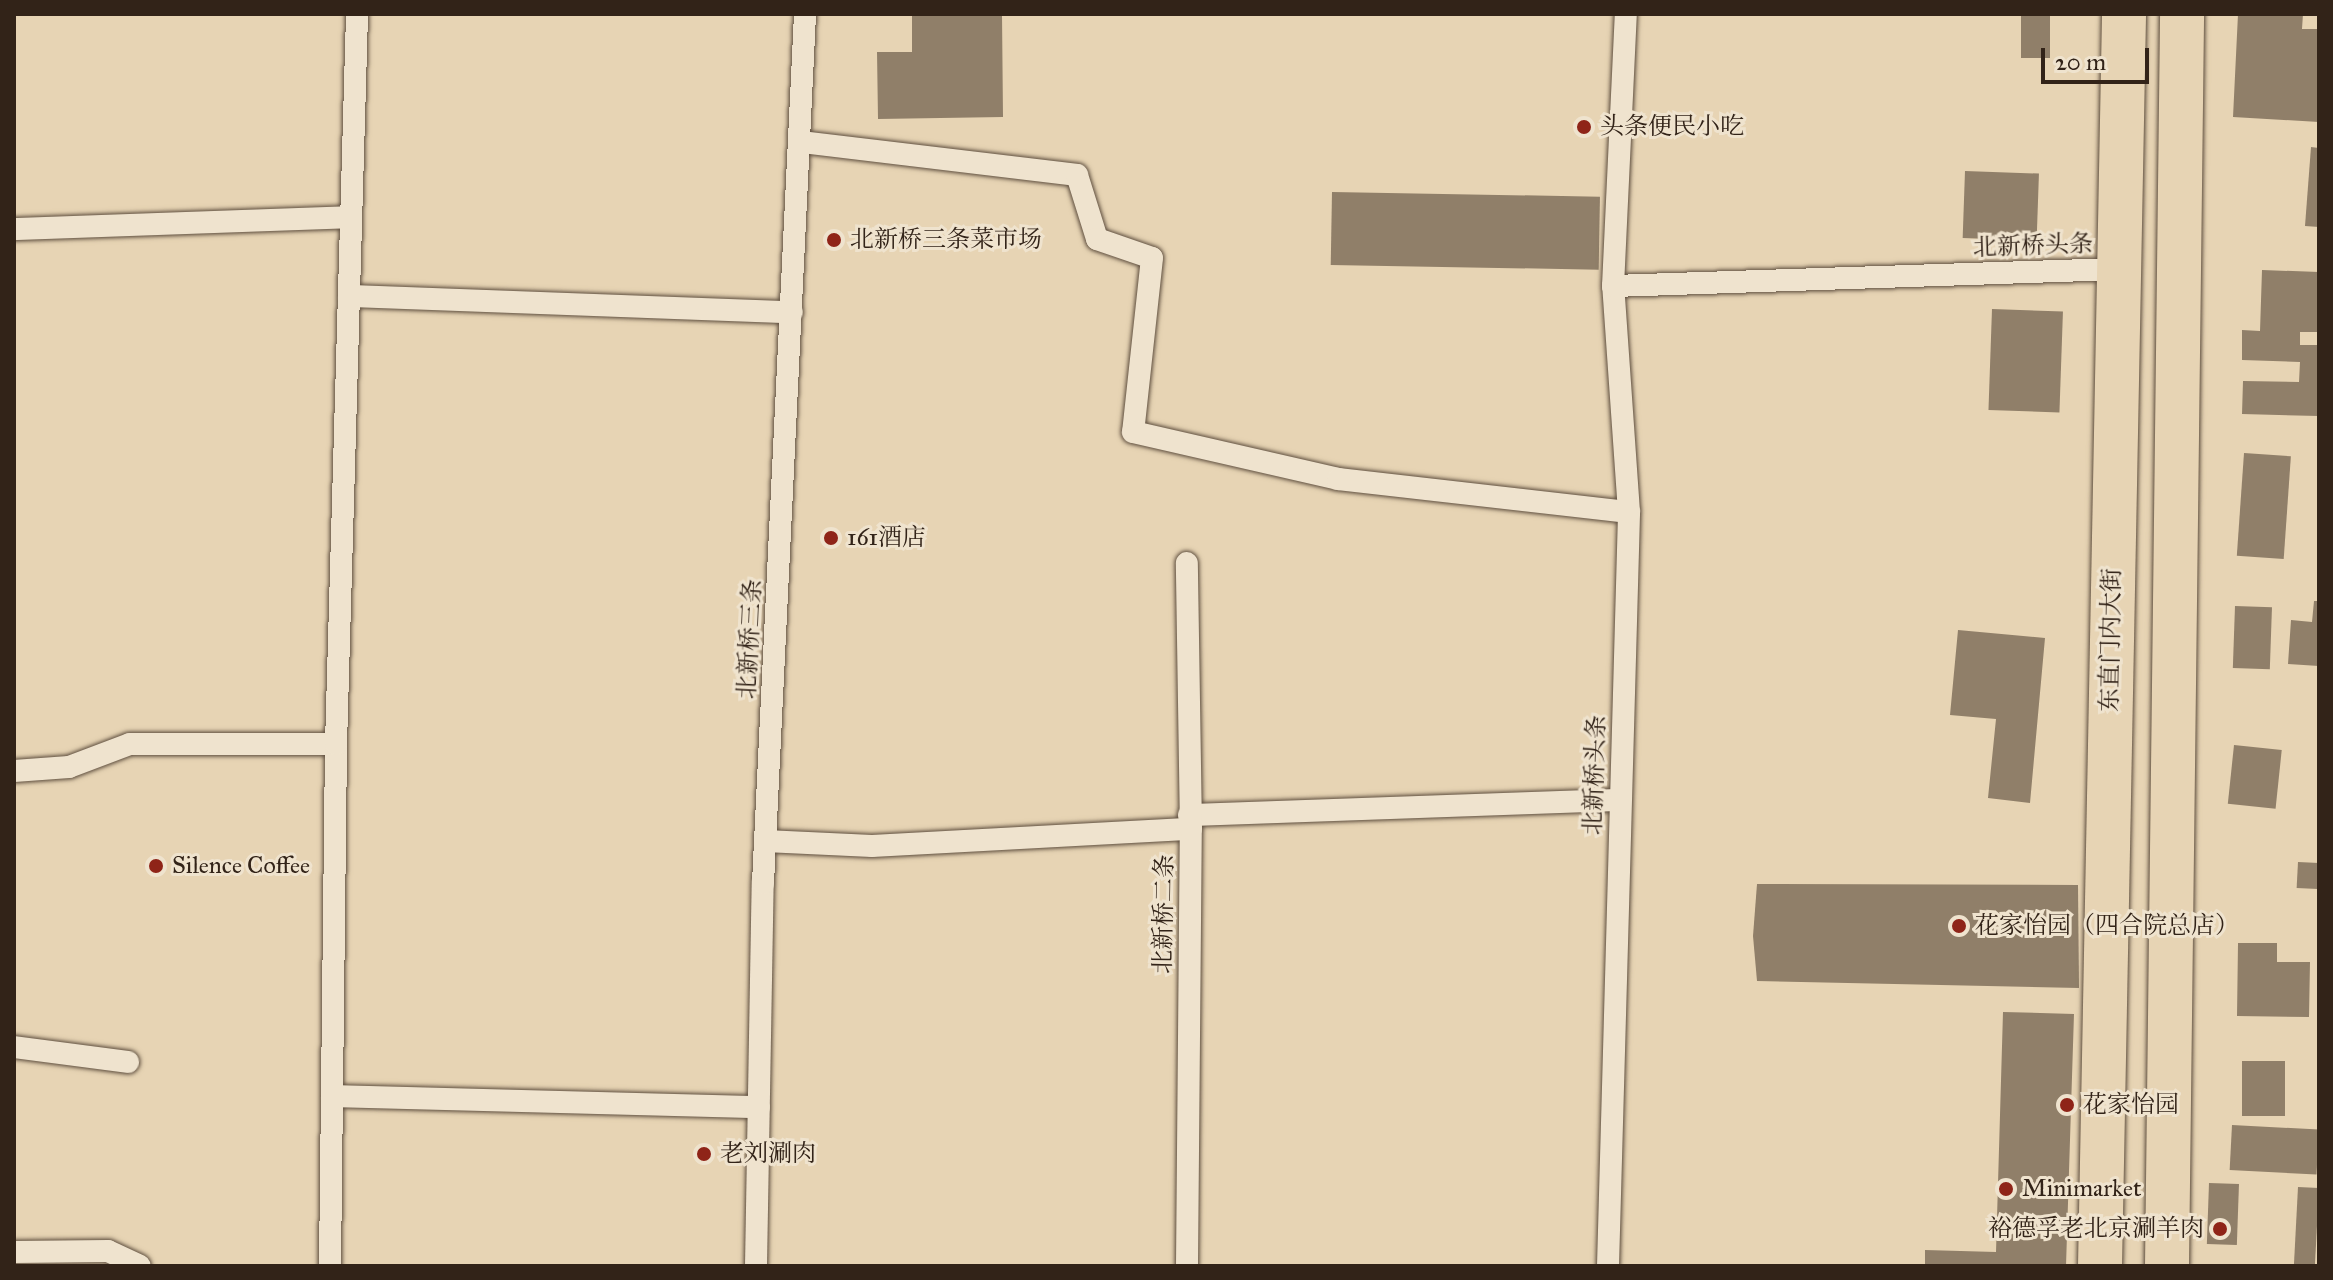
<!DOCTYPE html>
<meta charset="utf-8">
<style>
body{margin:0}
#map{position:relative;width:2333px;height:1280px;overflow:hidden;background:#e7d4b4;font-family:"IM FELL Great Primer","Noto Serif SC",serif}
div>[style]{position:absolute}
.building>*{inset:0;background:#907f69;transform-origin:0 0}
.roads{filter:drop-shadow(0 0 2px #5f4f3f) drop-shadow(0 0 2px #5f4f3f)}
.service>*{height:22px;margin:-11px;padding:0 11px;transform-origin:11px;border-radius:11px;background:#efe3ce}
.primary>*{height:44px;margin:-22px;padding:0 22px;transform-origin:22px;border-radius:22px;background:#e7d4b4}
.dots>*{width:22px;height:22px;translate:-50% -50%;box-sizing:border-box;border:4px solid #efe3ce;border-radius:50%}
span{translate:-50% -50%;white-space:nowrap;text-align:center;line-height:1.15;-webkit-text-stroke:6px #efe3ce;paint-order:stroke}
.poi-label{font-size:24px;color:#322318}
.left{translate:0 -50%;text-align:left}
.right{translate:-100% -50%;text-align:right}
.street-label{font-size:24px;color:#322318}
.frame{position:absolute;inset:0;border:16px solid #322318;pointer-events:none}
.scale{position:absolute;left:2041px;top:48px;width:108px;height:36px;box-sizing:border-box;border:4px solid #322318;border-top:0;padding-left:10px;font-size:24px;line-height:28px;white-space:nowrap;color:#322318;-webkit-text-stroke:6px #efe3ce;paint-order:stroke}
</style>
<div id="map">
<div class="building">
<i style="clip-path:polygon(912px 14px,1002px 14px,1003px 117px,878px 119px,877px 52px,912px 52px)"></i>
<i style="left:2021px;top:14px;width:29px;height:44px"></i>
<i style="clip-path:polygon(2238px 14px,2303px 14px,2302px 29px,2319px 29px,2319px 122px,2233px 117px)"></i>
<i style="clip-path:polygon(2311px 147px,2319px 148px,2319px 227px,2305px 226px)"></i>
<i style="left:1965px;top:171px;width:74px;height:67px;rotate:2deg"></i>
<i style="left:1332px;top:192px;width:268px;height:73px;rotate:1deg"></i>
<i style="clip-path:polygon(2262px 270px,2319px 272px,2319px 332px,2300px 332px,2300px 345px,2319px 345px,2319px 416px,2242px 414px,2243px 381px,2299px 382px,2300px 362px,2242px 360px,2242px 330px,2260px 331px)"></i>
<i style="left:1992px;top:309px;width:71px;height:101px;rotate:2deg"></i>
<i style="left:2244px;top:453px;width:47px;height:103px;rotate:4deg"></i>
<i style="clip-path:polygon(2314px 601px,2319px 601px,2319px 666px,2288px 664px,2291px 620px,2312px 622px)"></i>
<i style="left:2235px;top:606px;width:37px;height:62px;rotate:2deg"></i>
<i style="clip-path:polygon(1958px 630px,2045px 638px,2030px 803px,1988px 798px,1996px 719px,1950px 715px)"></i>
<i style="left:2234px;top:745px;width:48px;height:59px;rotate:6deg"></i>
<i style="left:2298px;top:862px;width:21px;height:26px;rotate:3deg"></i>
<i style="clip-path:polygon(1757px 884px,2078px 885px,2079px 988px,1757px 981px,1753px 936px)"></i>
<i style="clip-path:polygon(2238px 943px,2277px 943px,2277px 962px,2310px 962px,2309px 1017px,2237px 1016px)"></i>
<i style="clip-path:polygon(2003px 1012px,2074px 1014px,2066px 1266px,1925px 1266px,1925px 1250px,1996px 1252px)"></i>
<i style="left:2242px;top:1061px;width:43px;height:55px"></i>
<i style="left:2232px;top:1125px;width:87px;height:45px;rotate:3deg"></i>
<i style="left:2209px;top:1183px;width:30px;height:61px;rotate:2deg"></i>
<i style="left:2298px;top:1187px;width:21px;height:79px;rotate:3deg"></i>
</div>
<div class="roads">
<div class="service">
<i style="left:801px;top:142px;width:278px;rotate:6.8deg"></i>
<i style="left:1077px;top:175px;width:67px;rotate:72.6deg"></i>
<i style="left:1097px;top:239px;width:58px;rotate:19.1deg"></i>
<i style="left:1152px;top:258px;width:175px;rotate:96.2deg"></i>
<i style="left:1133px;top:432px;width:210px;rotate:12.9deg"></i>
<i style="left:1338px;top:479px;width:293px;rotate:6.5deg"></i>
<i style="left:14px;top:229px;width:337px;rotate:-2deg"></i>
<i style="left:1613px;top:286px;width:505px;rotate:-1.93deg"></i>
<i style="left:349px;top:296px;width:443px;rotate:2.1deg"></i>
<i style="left:14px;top:771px;width:55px;rotate:-4.2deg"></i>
<i style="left:69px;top:767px;width:65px;rotate:-20.7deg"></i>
<i style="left:130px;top:744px;width:206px"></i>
<i style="left:1189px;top:815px;width:431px;rotate:-2deg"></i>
<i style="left:765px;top:841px;width:107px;rotate:2.7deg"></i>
<i style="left:872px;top:846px;width:319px;rotate:-3.1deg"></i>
<i style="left:14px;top:1047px;width:115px;rotate:7.5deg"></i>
<i style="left:332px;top:1096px;width:427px;rotate:1.5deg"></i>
<i style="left:14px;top:1252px;width:94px;rotate:-0.6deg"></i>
<i style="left:108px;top:1251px;width:35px;rotate:25deg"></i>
<i style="left:330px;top:1266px;width:522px;rotate:-89.34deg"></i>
<i style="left:336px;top:744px;width:730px;rotate:-88.35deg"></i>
<i style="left:756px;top:1266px;width:383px;rotate:-89deg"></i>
<i style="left:763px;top:883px;width:870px;rotate:-87.23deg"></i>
<i style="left:1187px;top:1266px;width:437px;rotate:-89.5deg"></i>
<i style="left:1191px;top:829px;width:266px;rotate:-90.9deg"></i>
<i style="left:1608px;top:1266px;width:754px;rotate:-88.4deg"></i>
<i style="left:1629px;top:512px;width:227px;rotate:-94deg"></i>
<i style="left:1613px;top:286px;width:272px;rotate:-87.3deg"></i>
</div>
<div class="primary">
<i style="left:2100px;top:1266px;width:1252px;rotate:-88.9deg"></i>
<i style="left:2167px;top:1266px;width:1252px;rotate:-89.31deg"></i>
</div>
</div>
<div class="dots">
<i style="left:1584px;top:127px;background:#8f2418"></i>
<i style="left:834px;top:240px;background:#8f2418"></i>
<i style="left:831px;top:538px;background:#8f2418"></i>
<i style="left:156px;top:866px;background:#8f2418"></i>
<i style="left:1959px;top:926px;background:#8f2418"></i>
<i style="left:2067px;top:1105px;background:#8f2418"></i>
<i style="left:704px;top:1154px;background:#8f2418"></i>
<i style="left:2006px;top:1189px;background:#8f2418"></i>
<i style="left:2220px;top:1229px;background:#8f2418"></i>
</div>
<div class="poi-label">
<span class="left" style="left:1600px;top:127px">头条便民小吃</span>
<span class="left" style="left:850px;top:240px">北新桥三条菜市场</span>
<span class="left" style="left:847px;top:538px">161酒店</span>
<span class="left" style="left:172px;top:866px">Silence Coffee</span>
<span class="left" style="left:1975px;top:926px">花家怡园（四合院总店）</span>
<span class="left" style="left:2083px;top:1105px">花家怡园</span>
<span class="left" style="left:720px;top:1154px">老刘涮肉</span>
<span class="left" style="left:2022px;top:1189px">Minimarket</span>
<span class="right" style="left:2204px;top:1229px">裕德孚老北京涮羊肉</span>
</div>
<div class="street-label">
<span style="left:2033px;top:246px;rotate:-2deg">北新桥头条</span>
<span style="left:750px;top:639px;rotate:-87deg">北新桥三条</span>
<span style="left:2111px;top:640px;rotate:-89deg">东直门内大街</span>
<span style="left:1595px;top:775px;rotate:-88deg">北新桥头条</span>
<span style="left:1164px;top:914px;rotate:-89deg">北新桥二条</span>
</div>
<div class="frame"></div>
<div class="scale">20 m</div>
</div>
